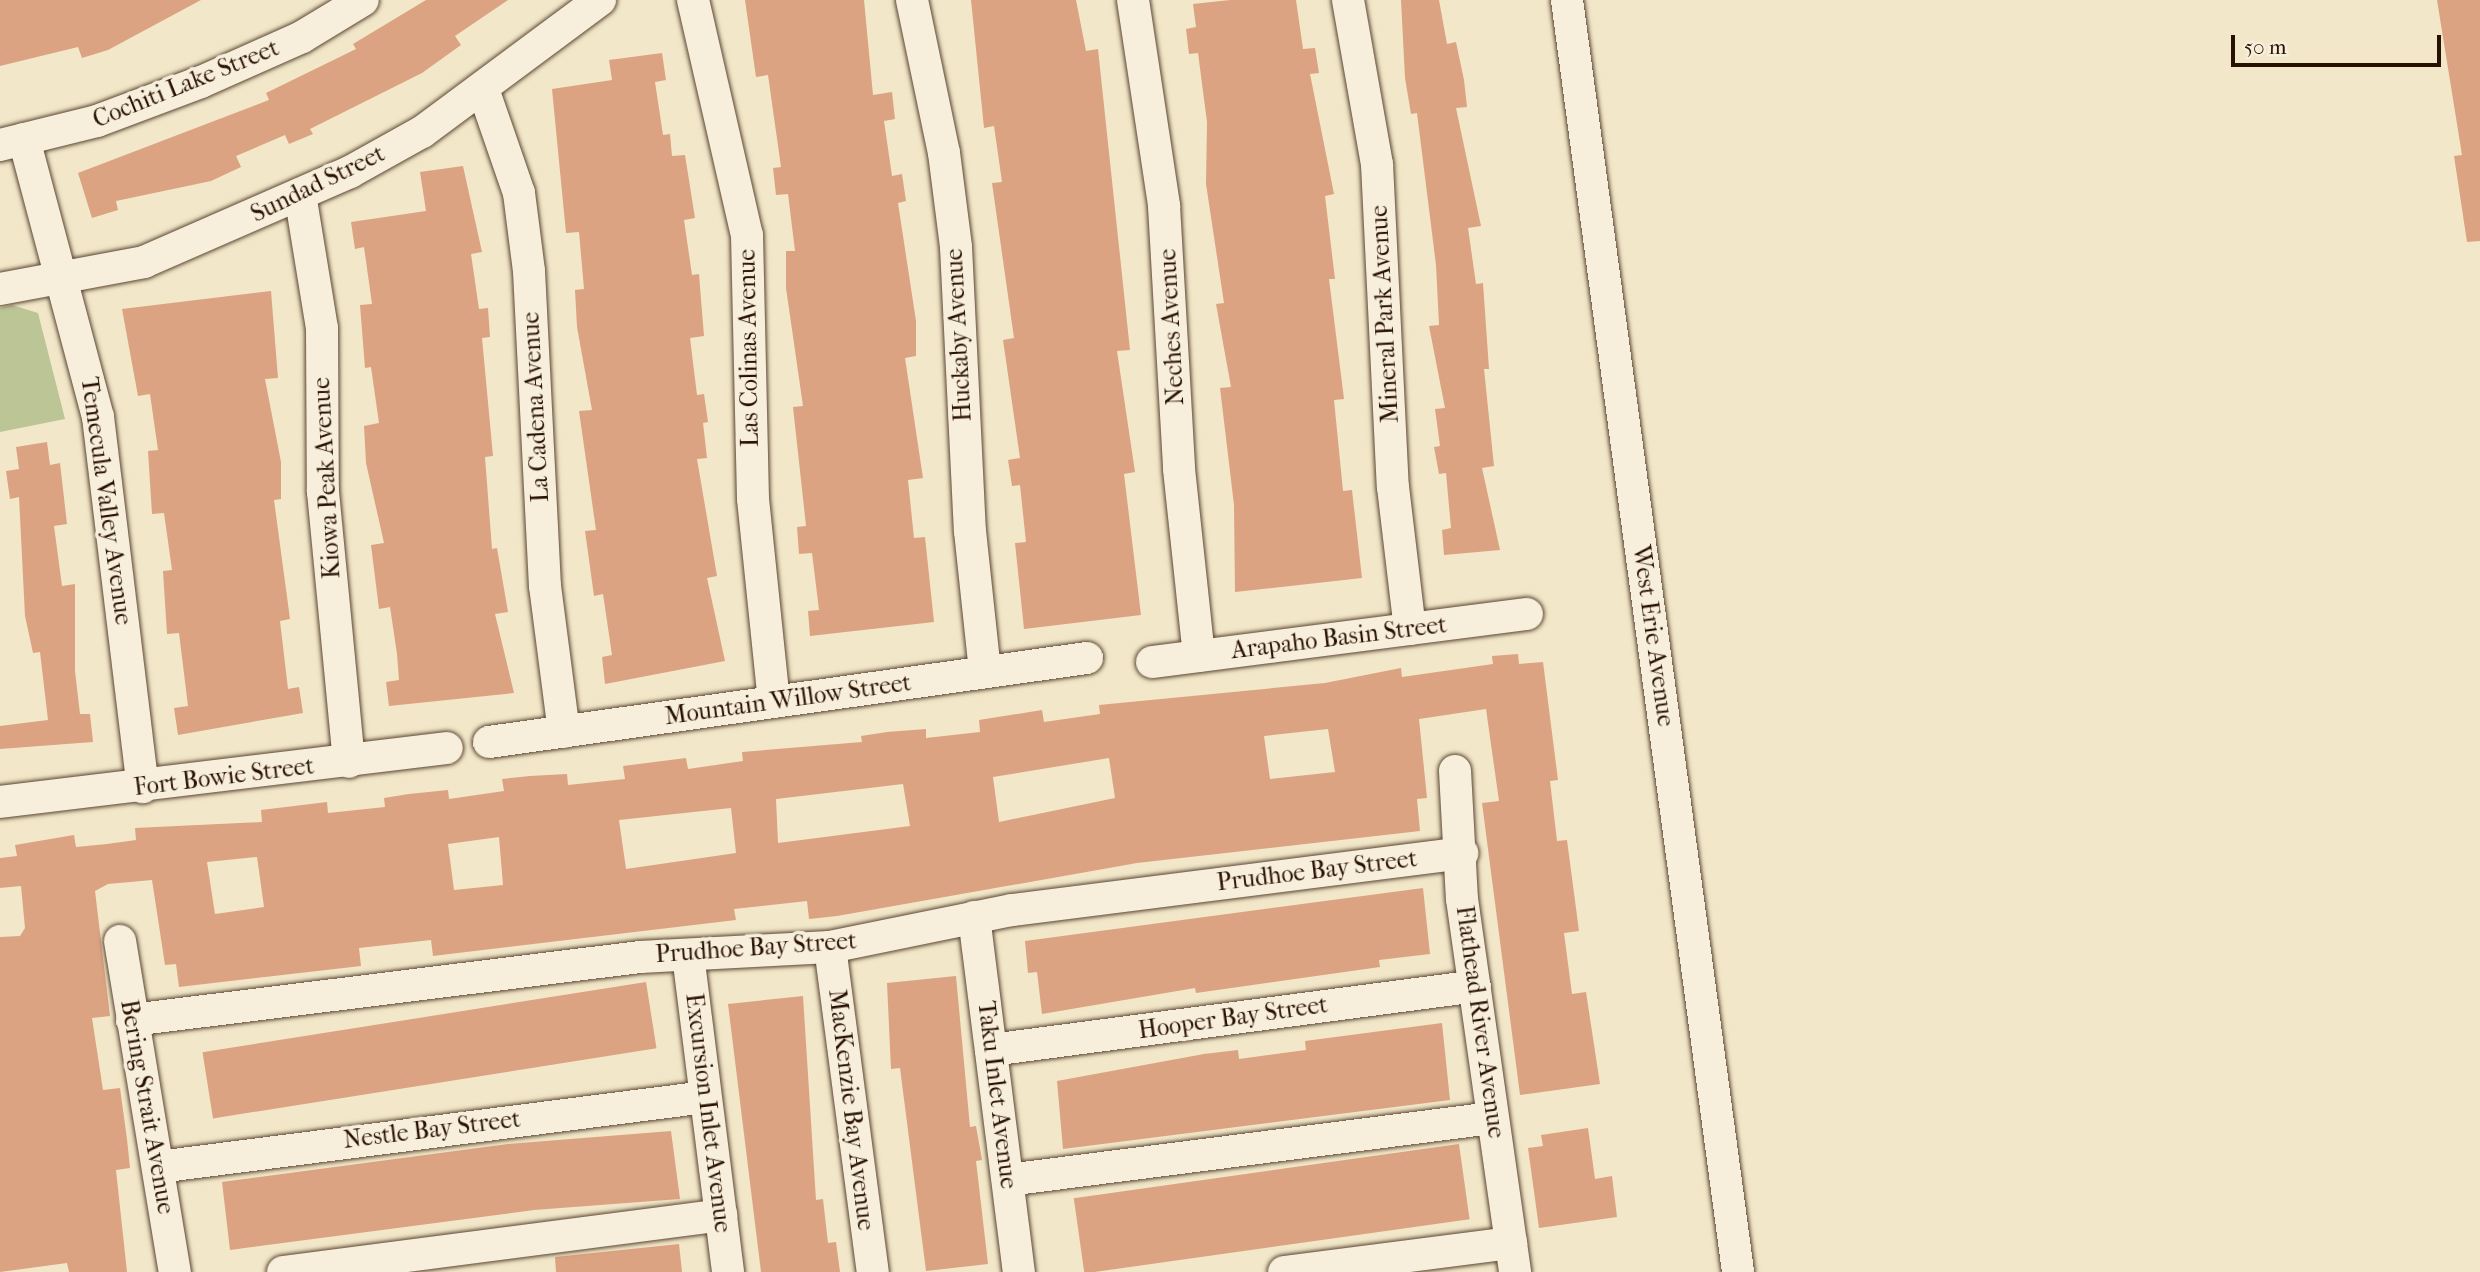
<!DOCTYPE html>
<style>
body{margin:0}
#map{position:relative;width:2480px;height:1272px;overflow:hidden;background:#f2e7c8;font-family:"IM FELL French Canon",serif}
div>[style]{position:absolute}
.green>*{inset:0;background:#bcc595}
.building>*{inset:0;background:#dba381;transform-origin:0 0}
.roads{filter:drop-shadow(0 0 2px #5b4633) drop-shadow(0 0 2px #5b4633)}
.minor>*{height:32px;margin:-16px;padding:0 16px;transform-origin:16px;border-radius:16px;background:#f7efdb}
span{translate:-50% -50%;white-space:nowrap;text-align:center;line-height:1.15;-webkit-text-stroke:7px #f7efdb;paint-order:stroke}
.street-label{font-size:24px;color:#291101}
.scale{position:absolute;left:2231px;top:35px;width:210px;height:32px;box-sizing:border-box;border:4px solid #291101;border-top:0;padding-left:9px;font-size:21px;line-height:24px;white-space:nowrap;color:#291101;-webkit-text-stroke:5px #f7efdb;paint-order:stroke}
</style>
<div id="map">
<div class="green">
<i style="clip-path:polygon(12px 305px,38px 313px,65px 419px,0 432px,0 308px)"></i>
</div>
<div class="building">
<i style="clip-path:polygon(0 0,201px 0,108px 50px,82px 58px,78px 47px,0 66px)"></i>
<i style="clip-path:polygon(426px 0,508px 0,455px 36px,461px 45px,422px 73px,310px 129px,313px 134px,289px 144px,285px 135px,236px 156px,241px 167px,211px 181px,116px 201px,118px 210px,92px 218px,78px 173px,269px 100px,266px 93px,356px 49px,353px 44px)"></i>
<i style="clip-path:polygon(745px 0,864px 0,873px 95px,892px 92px,895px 119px,884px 121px,892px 176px,902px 174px,906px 201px,898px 203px,916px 321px,916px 356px,905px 358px,923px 478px,908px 480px,914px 538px,925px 537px,934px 622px,810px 636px,808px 611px,819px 610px,812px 553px,799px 554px,797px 527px,806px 526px,793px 407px,803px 406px,786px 288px,786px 251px,795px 251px,788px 194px,776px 195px,773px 168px,781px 167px,768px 75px,756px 77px)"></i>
<i style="clip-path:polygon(971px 0,1076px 0,1086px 51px,1098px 49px,1130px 350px,1117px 351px,1135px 472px,1124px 474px,1141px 615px,1024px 629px,1015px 543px,1026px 542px,1020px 485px,1012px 486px,1008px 460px,1020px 458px,1003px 340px,1014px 338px,992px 183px,1002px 182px,994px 126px,984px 128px)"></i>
<i style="clip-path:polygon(1230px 0,1296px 0,1303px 49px,1315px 48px,1319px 73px,1310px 74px,1334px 194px,1325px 196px,1335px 279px,1329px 279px,1344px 399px,1334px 400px,1343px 491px,1352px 490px,1362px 578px,1235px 592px,1234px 505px,1220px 388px,1231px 387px,1216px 304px,1224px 303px,1206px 184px,1207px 122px,1198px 53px,1189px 54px,1186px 29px,1196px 27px,1193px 4px)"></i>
<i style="clip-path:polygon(1401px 0,1439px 0,1447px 44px,1456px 42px,1464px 80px,1467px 107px,1456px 108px,1481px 226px,1468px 228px,1476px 284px,1483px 283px,1489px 369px,1484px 369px,1494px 466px,1482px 468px,1500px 550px,1444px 555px,1442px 530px,1451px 528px,1446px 473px,1439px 474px,1434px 447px,1440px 446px,1435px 409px,1445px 408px,1429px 326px,1439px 325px,1436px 265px,1417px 113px,1411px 114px,1405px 78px)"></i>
<i style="clip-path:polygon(2437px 0,2480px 0,2480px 241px,2467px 242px,2454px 156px,2462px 155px)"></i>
<i style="clip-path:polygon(662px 53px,666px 80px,655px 82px,663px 135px,670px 134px,672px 156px,685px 155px,695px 218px,684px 220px,692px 275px,699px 274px,704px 336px,690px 338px,697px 395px,704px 394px,708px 422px,703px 423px,707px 458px,697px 459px,717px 576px,707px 578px,725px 661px,605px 684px,602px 657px,612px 655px,603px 594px,594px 596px,585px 531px,596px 530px,579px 411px,592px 410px,577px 327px,575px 290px,584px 289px,579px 232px,566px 233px,552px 89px,612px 80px,609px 60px)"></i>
<i style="clip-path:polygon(463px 166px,482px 252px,471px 254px,479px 309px,488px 308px,490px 337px,482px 338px,493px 456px,485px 457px,492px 549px,497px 548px,508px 612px,495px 614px,514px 693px,389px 706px,386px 682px,399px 680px,397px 654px,390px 607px,379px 609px,371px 545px,384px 543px,366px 463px,364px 426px,379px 423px,371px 367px,365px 368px,360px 305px,372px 304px,364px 247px,355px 249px,351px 222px,426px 211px,420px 172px)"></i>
<i style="clip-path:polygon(271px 291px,278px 378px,265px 379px,281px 462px,281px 499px,274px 500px,290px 619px,280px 621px,288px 689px,299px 687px,303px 713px,178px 735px,174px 708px,188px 706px,179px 633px,167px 634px,163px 571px,172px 570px,164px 513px,152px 514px,148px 451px,158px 450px,150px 394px,138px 396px,122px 309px)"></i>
<i style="clip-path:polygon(47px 442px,50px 465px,60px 463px,67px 524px,54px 526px,62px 586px,75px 584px,75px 671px,80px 714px,90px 714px,93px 742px,0 749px,0 726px,48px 720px,40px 652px,33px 653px,25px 616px,19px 497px,10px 499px,6px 471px,19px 469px,16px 447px)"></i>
<i style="clip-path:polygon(evenodd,1518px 654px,1519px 664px,1543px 662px,1558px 780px,1550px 781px,1557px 841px,1567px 840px,1579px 931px,1564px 933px,1572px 994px,1586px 992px,1600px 1084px,1520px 1095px,1482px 803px,1499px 801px,1486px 709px,1419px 719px,1427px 798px,1417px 799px,1420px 831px,1137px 863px,837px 916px,809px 919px,807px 901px,734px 909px,736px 920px,433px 956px,431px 940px,359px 948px,361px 966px,179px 987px,176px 964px,165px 965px,152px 880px,108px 884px,95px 891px,110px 1016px,92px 1018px,103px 1090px,120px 1088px,127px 1139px,130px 1168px,116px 1170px,127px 1272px,69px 1272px,67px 1263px,0 1272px,0 937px,20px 936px,25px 928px,21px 886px,0 888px,0 858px,17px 856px,15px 845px,74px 835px,76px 847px,107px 844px,136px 840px,135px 828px,262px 822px,261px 810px,327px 802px,328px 813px,385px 807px,384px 798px,409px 794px,448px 790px,449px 799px,504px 791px,502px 779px,530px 776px,567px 774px,568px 785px,625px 779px,623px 766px,686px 758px,688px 769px,743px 761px,742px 752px,862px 742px,861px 736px,887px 732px,926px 729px,926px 738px,980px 732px,979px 720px,1042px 710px,1044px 722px,1100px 714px,1099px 705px,1325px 683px,1401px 668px,1402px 677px,1493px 664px,1492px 656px,1518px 654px,1328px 729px,1335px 772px,1270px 779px,1264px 736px,1328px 729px,1518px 654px,1109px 758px,1115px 798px,999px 822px,993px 777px,1109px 758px,1518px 654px,903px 784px,910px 826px,778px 843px,776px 799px,903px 784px,1518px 654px,731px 808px,736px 853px,626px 869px,619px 820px,731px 808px,1518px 654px,499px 837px,503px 885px,454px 890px,448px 844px,499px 837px,1518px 654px,257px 857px,264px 907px,215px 914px,207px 862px,257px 857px)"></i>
<i style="clip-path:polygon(1423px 888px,1430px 954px,1379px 960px,1380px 967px,1196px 993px,1195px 988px,1042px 1014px,1037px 972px,1028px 973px,1025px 941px)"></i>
<i style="clip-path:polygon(956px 976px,970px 1127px,976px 1126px,982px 1160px,976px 1161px,988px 1264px,926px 1271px,900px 1068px,891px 1069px,887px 983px)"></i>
<i style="left:646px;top:982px;width:67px;height:449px;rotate:81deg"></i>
<i style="clip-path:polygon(803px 996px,816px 1200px,823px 1199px,828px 1243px,836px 1242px,840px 1272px,761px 1272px,728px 1004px)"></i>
<i style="clip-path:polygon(1442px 1023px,1450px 1100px,1063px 1149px,1057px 1081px,1204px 1054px,1238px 1050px,1239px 1059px,1306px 1050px,1305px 1041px)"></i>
<i style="clip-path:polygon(1588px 1128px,1595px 1179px,1612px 1176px,1617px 1217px,1539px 1228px,1528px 1148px,1543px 1146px,1541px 1135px)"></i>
<i style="clip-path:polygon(671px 1131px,680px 1199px,534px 1210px,230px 1250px,222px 1182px,508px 1144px)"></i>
<i style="left:1459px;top:1144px;width:76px;height:389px;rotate:82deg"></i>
<i style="clip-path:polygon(679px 1244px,682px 1272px,556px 1272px,555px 1257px)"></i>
</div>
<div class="roads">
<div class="minor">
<i style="left:693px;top:0;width:241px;rotate:77.1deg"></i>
<i style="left:747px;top:235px;width:264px;rotate:88.7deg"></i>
<i style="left:753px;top:499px;width:204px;rotate:84.1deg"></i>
<i style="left:912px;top:0;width:156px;rotate:78.2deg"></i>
<i style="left:944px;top:153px;width:95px;rotate:82.7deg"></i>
<i style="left:956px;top:247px;width:284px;rotate:87.2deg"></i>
<i style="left:970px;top:531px;width:142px;rotate:83.9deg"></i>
<i style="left:1133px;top:0;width:208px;rotate:81.4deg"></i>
<i style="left:1164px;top:206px;width:263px;rotate:86.7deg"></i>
<i style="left:1179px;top:469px;width:188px;rotate:83.9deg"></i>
<i style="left:1348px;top:0;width:167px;rotate:80deg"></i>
<i style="left:1377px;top:164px;width:323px;rotate:87.2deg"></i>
<i style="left:1393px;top:487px;width:143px;rotate:83.2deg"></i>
<i style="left:1567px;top:0;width:1283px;rotate:82.34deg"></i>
<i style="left:483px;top:89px;width:110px;rotate:70.9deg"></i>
<i style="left:519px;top:193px;width:79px;rotate:82.7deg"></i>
<i style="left:529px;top:271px;width:315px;rotate:87.1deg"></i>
<i style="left:545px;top:586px;width:147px;rotate:82.6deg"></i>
<i style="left:24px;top:139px;width:288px;rotate:75.1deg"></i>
<i style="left:98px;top:417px;width:373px;rotate:83.1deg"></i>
<i style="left:0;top:145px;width:100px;rotate:-13.9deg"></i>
<i style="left:97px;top:121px;width:111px;rotate:-20.6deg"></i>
<i style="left:201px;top:82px;width:111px;rotate:-24deg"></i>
<i style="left:302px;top:37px;width:71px;rotate:-31.2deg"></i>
<i style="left:300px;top:194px;width:136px;rotate:80.7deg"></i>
<i style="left:322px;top:328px;width:164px;rotate:89.7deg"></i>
<i style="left:323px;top:492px;width:271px;rotate:84.5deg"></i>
<i style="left:0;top:289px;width:147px;rotate:-10.6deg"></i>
<i style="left:144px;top:262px;width:225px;rotate:-23.6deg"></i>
<i style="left:350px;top:172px;width:82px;rotate:-29.1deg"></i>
<i style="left:422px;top:132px;width:222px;rotate:-36.6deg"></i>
<i style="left:1152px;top:662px;width:378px;rotate:-7.3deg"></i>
<i style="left:489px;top:742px;width:604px;rotate:-8deg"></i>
<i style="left:1455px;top:771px;width:128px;rotate:86.9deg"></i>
<i style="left:1462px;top:899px;width:377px;rotate:81.9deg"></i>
<i style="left:0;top:802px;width:450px;rotate:-6.9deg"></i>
<i style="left:974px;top:917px;width:358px;rotate:82.8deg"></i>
<i style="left:120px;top:941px;width:336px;rotate:80.6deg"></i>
<i style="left:830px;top:947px;width:328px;rotate:82.5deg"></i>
<i style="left:688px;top:955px;width:320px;rotate:82.8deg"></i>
<i style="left:132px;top:1020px;width:512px;rotate:-7.07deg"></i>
<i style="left:640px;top:957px;width:190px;rotate:-3deg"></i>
<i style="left:830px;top:947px;width:186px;rotate:-11.5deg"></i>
<i style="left:1012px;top:910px;width:454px;rotate:-7.2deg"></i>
<i style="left:991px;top:1050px;width:488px;rotate:-7.5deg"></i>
<i style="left:158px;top:1167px;width:552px;rotate:-7.28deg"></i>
<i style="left:1008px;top:1180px;width:488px;rotate:-7.3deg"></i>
<i style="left:283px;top:1272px;width:442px;rotate:-7.4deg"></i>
<i style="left:1284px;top:1272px;width:229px;rotate:-7.3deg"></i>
</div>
</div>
<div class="street-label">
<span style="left:186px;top:84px;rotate:-22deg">Cochiti Lake Street</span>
<span style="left:318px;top:184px;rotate:-26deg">Sundad Street</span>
<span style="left:1385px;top:314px;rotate:-93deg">Mineral Park Avenue</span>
<span style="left:1172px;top:327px;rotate:-93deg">Neches Avenue</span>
<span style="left:959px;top:335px;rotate:-93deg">Huckaby Avenue</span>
<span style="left:749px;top:348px;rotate:-91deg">Las Colinas Avenue</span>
<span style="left:536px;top:407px;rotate:-93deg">La Cadena Avenue</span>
<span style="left:327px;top:478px;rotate:-93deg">Kiowa Peak Avenue</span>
<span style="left:106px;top:501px;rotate:82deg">Temecula Valley Avenue</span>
<span style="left:1653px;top:636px;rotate:82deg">West Erie Avenue</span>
<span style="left:1339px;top:638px;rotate:-7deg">Arapaho Basin Street</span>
<span style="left:788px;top:700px;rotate:-8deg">Mountain Willow Street</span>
<span style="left:224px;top:777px;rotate:-7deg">Fort Bowie Street</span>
<span style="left:1317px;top:871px;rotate:-7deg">Prudhoe Bay Street</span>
<span style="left:756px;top:948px;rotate:-4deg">Prudhoe Bay Street</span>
<span style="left:1233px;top:1018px;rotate:-8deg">Hooper Bay Street</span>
<span style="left:1480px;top:1022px;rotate:82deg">Flathead River Avenue</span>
<span style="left:997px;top:1095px;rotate:83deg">Taku Inlet Avenue</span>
<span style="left:147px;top:1107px;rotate:80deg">Bering Strait Avenue</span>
<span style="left:851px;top:1110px;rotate:83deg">MacKenzie Bay Avenue</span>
<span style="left:708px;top:1113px;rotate:83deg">Excursion Inlet Avenue</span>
<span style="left:432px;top:1130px;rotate:-7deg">Nestle Bay Street</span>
</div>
<div class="scale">50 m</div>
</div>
